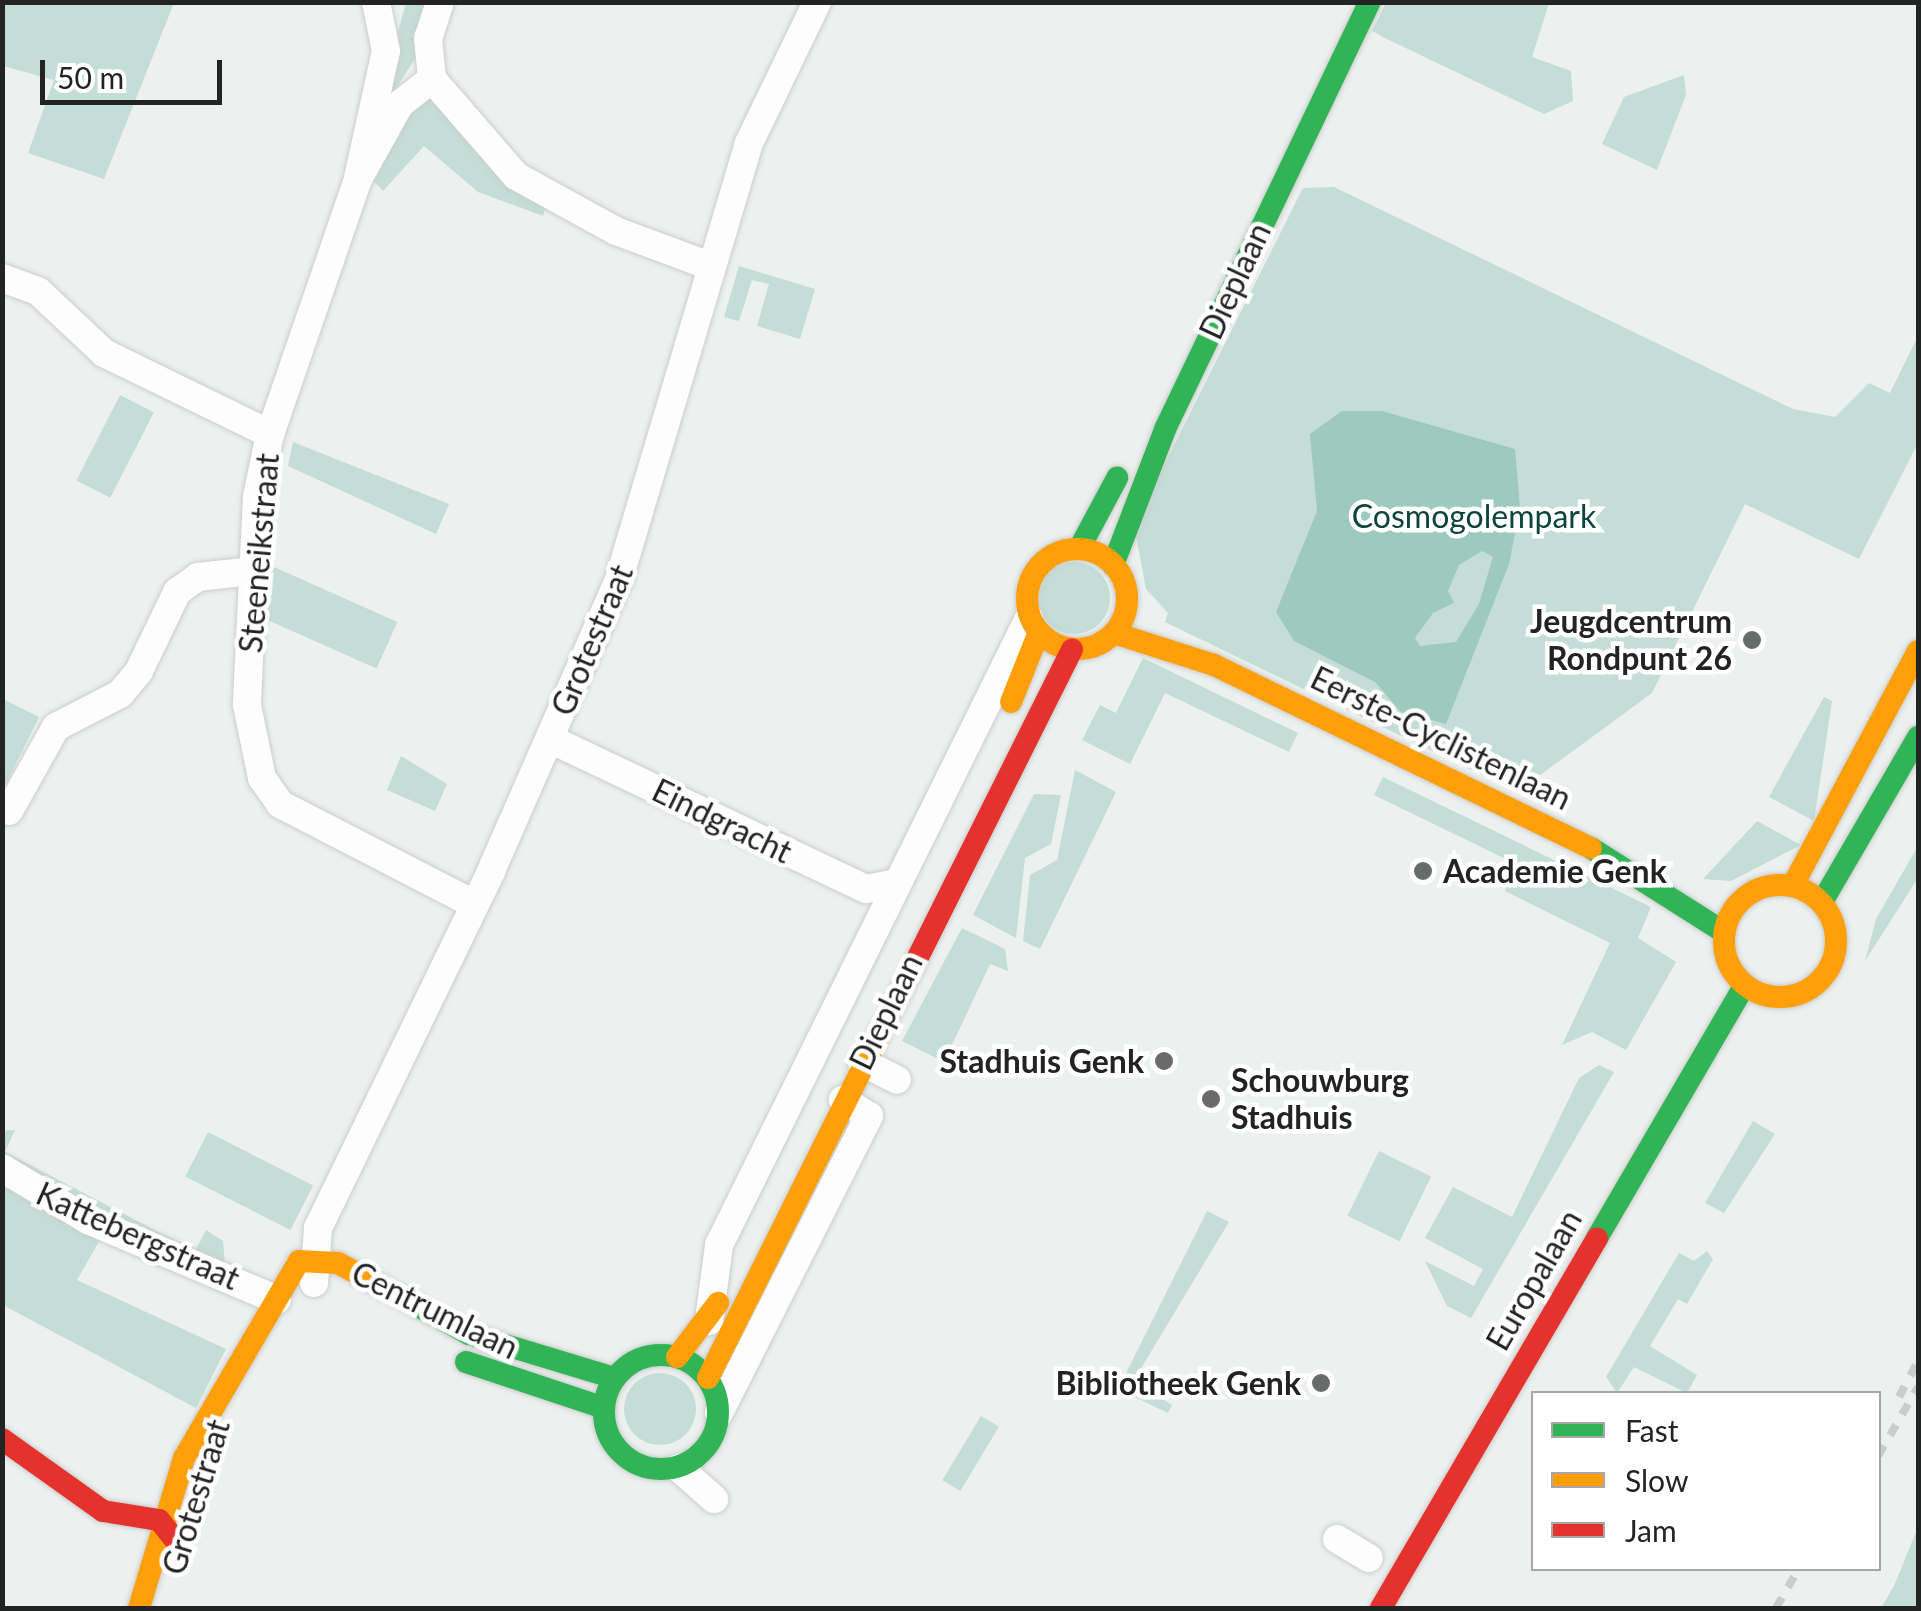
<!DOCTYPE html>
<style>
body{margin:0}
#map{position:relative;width:1921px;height:1611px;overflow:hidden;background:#ecf0ee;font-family:Lato,sans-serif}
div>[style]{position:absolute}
.green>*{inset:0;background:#c4ddd6;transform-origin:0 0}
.round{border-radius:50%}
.water>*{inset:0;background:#9dcabd}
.roads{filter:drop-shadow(0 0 2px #cbcdcc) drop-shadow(0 0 2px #cbcdcc)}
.street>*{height:28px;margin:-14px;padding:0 14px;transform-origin:14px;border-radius:14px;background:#fcfdfc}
.fast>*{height:22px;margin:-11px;padding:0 11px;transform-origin:11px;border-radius:11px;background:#30b455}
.fast>.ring{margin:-11px;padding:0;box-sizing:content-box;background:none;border:22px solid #30b455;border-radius:50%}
.slow>*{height:22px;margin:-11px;padding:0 11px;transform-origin:11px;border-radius:11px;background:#ff9f0a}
.slow>.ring{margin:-11px;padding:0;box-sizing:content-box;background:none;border:22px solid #ff9f0a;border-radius:50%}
.jam>*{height:22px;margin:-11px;padding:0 11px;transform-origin:11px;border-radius:11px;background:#e5322d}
.rail>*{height:8px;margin-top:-4px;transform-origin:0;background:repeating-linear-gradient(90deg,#cbcccc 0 12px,transparent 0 24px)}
.dots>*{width:28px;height:28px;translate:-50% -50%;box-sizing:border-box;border:5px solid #fff;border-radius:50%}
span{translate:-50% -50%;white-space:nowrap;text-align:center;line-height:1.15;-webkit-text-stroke:9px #fff;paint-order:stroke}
.street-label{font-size:32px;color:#222424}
.park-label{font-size:32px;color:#0d4539}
.poi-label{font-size:32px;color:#222424;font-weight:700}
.right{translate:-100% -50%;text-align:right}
.left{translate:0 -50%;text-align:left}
.frame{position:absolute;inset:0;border:5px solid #222424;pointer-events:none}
.legend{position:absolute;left:1531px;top:1391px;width:350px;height:180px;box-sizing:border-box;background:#fff;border:2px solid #a7a7a7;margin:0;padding:12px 18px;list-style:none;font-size:30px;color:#222424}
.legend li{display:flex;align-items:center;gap:20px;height:50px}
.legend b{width:50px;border:2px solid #a7a7a7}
.scale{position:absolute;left:40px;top:60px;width:182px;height:45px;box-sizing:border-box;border:5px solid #222424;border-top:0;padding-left:12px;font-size:30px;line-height:35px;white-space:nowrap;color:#222424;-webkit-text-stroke:8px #fff;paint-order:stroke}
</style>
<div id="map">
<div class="green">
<i style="clip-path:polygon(2px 3px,174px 3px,104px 179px,28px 153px,54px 80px,3px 66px)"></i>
<i style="clip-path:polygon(406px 3px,429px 3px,421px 49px,370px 130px)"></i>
<i style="clip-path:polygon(1386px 3px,1549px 3px,1532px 57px,1571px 71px,1573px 101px,1544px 114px,1387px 39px,1372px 31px)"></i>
<i style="clip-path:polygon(1684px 75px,1686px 95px,1657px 170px,1602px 144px,1624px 97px)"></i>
<i style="clip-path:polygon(428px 96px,547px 202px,543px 216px,478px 192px,424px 146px,383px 191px,373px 180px,403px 113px)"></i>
<i style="clip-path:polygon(1334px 187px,1793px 409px,1835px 417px,1869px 383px,1890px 393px,1918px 336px,1918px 443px,1859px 559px,1745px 504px,1652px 693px,1517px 792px,1165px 622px,1168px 613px,1146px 589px,1134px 525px,1303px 188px)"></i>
<i style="clip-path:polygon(739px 266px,815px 289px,800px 339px,757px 326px,769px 284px,752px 280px,739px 321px,724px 317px)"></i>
<i style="left:120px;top:395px;width:38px;height:96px;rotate:27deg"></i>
<i style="clip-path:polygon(293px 442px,449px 504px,436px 534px,288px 466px)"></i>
<i class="round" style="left:1038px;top:562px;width:72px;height:72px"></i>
<i style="left:274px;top:567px;width:135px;height:51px;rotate:24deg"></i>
<i style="clip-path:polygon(1143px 658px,1298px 733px,1289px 752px,1165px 693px,1130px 764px,1082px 740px,1100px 705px,1116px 713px)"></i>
<i style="clip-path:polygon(1824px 697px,1832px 701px,1814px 821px,1769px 797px)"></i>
<i style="clip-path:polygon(3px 699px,39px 717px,3px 790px)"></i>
<i style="clip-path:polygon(401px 756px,447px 784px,435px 811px,387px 790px)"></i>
<i style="clip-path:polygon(1075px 770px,1116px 792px,1040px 949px,1023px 941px,1030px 875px,1057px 860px)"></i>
<i style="clip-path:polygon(1383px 777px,1651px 907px,1638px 938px,1676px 962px,1626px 1050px,1592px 1032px,1562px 1045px,1610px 943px,1505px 891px,1516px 864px,1374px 795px)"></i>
<i style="clip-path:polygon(1034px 794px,1061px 795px,1051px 844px,1025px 858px,1016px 938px,973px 915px)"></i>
<i style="clip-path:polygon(1757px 821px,1801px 845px,1731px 881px,1703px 879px)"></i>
<i style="clip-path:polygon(1918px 846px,1918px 878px,1865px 961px,1876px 919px)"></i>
<i style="clip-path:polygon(962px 928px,1005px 949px,1008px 971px,990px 964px,944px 1062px,902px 1041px)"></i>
<i style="clip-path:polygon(1599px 1065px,1614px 1072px,1471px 1318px,1447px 1306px,1425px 1261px,1474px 1286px,1483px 1269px,1425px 1238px,1453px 1187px,1512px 1217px,1579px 1078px)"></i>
<i style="clip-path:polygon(1753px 1121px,1775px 1134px,1724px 1213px,1705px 1203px)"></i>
<i style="clip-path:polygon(15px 1130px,5px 1152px,195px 1251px,206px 1230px,223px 1241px,225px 1264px,82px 1211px,3px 1158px,2px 1131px)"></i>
<i style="left:208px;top:1132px;width:118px;height:50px;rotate:27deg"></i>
<i style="left:1379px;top:1151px;width:58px;height:72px;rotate:26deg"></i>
<i style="clip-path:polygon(2px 1186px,102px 1236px,77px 1280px,226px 1349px,196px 1408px,3px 1305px)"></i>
<i style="clip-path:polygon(1207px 1211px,1229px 1222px,1134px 1380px,1172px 1405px,1168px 1413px,1118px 1389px)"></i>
<i style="clip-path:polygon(1707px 1251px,1713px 1259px,1687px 1304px,1678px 1299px,1650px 1346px,1697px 1375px,1687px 1393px,1634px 1367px,1617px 1393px,1606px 1377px,1679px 1253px,1694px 1261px)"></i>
<i class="round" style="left:624px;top:1373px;width:72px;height:72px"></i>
<i style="left:981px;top:1416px;width:21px;height:75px;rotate:31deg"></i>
<i style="clip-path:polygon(1918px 1527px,1918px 1608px,1881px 1608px,1894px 1586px)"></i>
</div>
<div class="water">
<i style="clip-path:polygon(evenodd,1342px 411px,1382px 411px,1515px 449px,1520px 508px,1509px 564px,1446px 724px,1401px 712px,1375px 682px,1294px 641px,1276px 612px,1317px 511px,1310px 434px,1342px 411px,1482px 551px,1493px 557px,1479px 604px,1456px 642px,1420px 646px,1415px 638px,1433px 613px,1454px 603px,1448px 591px,1459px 565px,1482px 551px)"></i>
</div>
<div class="roads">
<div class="street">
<i style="left:440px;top:2px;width:38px;rotate:108deg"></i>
<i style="left:428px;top:38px;width:41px;rotate:84.4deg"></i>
<i style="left:432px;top:79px;width:128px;rotate:49.1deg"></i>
<i style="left:516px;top:176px;width:114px;rotate:28.8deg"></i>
<i style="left:616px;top:231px;width:100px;rotate:20.4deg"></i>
<i style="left:432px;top:79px;width:41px;rotate:142deg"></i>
<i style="left:400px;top:104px;width:86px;rotate:119.2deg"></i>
<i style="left:358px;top:179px;width:270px;rotate:109deg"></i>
<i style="left:270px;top:434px;width:64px;rotate:101.7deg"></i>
<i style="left:257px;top:497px;width:208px;rotate:92.8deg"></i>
<i style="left:247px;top:705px;width:75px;rotate:78.4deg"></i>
<i style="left:262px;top:778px;width:32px;rotate:55deg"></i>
<i style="left:280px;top:804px;width:216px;rotate:27.3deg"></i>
<i style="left:358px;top:178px;width:130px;rotate:-77.6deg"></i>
<i style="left:386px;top:51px;width:50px;rotate:-101.5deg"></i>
<i style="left:2px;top:278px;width:38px;rotate:20deg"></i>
<i style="left:38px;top:291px;width:91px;rotate:43.2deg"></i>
<i style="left:104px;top:353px;width:185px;rotate:26deg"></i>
<i style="left:550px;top:739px;width:350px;rotate:25.4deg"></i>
<i style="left:866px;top:889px;width:31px;rotate:-11deg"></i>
<i style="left:9px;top:811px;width:96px;rotate:-60.8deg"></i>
<i style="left:56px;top:727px;width:72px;rotate:-27.3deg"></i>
<i style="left:120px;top:694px;width:30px;rotate:-50deg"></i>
<i style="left:139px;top:671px;width:88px;rotate:-64.3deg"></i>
<i style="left:177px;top:592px;width:26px;rotate:-36deg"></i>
<i style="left:198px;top:577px;width:54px;rotate:-6.3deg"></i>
<i style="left:862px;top:1062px;width:39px;rotate:27deg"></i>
<i style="left:2px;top:1168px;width:100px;rotate:31.2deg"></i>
<i style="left:88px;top:1220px;width:205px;rotate:22.9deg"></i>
<i style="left:314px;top:1283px;width:55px;rotate:-85.8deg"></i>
<i style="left:318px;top:1228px;width:397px;rotate:-64.1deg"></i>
<i style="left:491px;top:871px;width:319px;rotate:-66.3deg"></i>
<i style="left:619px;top:579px;width:453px;rotate:-73.4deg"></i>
<i style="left:748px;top:145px;width:159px;rotate:-64.2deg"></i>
<i style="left:709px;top:1321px;width:77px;rotate:-82.5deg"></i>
<i style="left:719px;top:1245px;width:699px;rotate:-63.69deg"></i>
<i style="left:719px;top:1413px;width:333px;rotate:-63.2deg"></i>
<i style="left:869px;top:1116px;width:31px;rotate:-148deg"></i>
<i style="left:679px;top:1468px;width:47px;rotate:41.5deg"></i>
<i style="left:1337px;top:1539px;width:37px;rotate:31deg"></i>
</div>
<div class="fast">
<i style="left:1079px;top:549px;width:81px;rotate:-61.8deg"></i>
<i style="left:1113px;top:565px;width:148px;rotate:-69deg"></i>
<i style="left:1166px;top:427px;width:471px;rotate:-64.4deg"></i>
<i style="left:1591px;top:848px;width:157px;rotate:32.3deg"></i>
<i style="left:1822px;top:902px;width:191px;rotate:-59.8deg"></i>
<i style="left:1597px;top:1238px;width:293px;rotate:-59.7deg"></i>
<i style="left:390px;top:1291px;width:90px;rotate:28.6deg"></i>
<i style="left:469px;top:1334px;width:152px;rotate:16.8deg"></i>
<i class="ring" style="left:604px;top:1355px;width:92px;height:92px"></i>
<i style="left:466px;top:1362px;width:145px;rotate:18.4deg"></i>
</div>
<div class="slow">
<i class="ring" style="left:1027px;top:549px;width:78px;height:78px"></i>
<i style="left:1114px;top:633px;width:105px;rotate:17.7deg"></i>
<i style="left:1214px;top:665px;width:419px;rotate:25.9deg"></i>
<i style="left:1011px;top:702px;width:75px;rotate:-68.2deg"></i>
<i class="ring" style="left:1724px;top:885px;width:90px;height:90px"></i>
<i style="left:1793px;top:885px;width:265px;rotate:-61.9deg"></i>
<i style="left:677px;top:1357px;width:68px;rotate:-52.8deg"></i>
<i style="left:708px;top:1378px;width:394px;rotate:-63.5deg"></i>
<i style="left:139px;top:1608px;width:157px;rotate:-73.3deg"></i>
<i style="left:184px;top:1458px;width:228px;rotate:-59.7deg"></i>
<i style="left:299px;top:1261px;width:39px;rotate:3deg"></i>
<i style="left:338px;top:1263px;width:59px;rotate:28.3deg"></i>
</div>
<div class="jam">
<i style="left:884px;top:1025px;width:420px;rotate:-63.4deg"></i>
<i style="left:2px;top:1439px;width:124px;rotate:35.5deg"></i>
<i style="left:103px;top:1511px;width:57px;rotate:9.1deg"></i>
<i style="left:159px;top:1520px;width:26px;rotate:51deg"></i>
<i style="left:1381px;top:1608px;width:428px;rotate:-59.7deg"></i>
</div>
</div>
<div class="rail">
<i style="left:1899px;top:1397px;width:40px;rotate:-62deg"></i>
<i style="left:1878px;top:1456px;width:80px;rotate:-59.9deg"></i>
<i style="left:1776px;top:1608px;width:46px;rotate:-60.1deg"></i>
</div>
<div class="dots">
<i style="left:1752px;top:640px;background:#696b6b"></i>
<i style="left:1423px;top:871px;background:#696b6b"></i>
<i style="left:1164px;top:1061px;background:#696b6b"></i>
<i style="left:1211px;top:1099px;background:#696b6b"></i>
<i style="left:1321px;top:1383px;background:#696b6b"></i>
</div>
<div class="street-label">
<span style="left:1235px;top:281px;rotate:-65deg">Dieplaan</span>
<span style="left:259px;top:553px;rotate:-85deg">Steeneikstraat</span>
<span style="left:592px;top:640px;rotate:-67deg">Grotestraat</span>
<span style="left:1441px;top:738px;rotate:26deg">Eerste-Cyclistenlaan</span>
<span style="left:722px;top:821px;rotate:26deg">Eindgracht</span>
<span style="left:886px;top:1012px;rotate:-64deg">Dieplaan</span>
<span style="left:138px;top:1236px;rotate:24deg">Kattebergstraat</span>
<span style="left:1534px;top:1280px;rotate:-60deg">Europalaan</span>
<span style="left:435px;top:1310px;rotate:26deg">Centrumlaan</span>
<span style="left:196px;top:1497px;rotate:-73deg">Grotestraat</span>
</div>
<div class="park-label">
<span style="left:1474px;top:516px">Cosmogolempark</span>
</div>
<div class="poi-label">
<span class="right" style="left:1732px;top:640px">Jeugdcentrum<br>Rondpunt 26</span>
<span class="left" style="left:1443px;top:871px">Academie Genk</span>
<span class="right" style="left:1144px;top:1061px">Stadhuis Genk</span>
<span class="left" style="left:1231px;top:1099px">Schouwburg<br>Stadhuis</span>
<span class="right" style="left:1301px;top:1383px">Bibliotheek Genk</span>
</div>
<div class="frame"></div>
<ul class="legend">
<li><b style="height:12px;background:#30b455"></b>Fast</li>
<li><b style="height:12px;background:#ff9f0a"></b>Slow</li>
<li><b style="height:12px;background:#e5322d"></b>Jam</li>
</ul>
<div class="scale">50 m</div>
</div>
